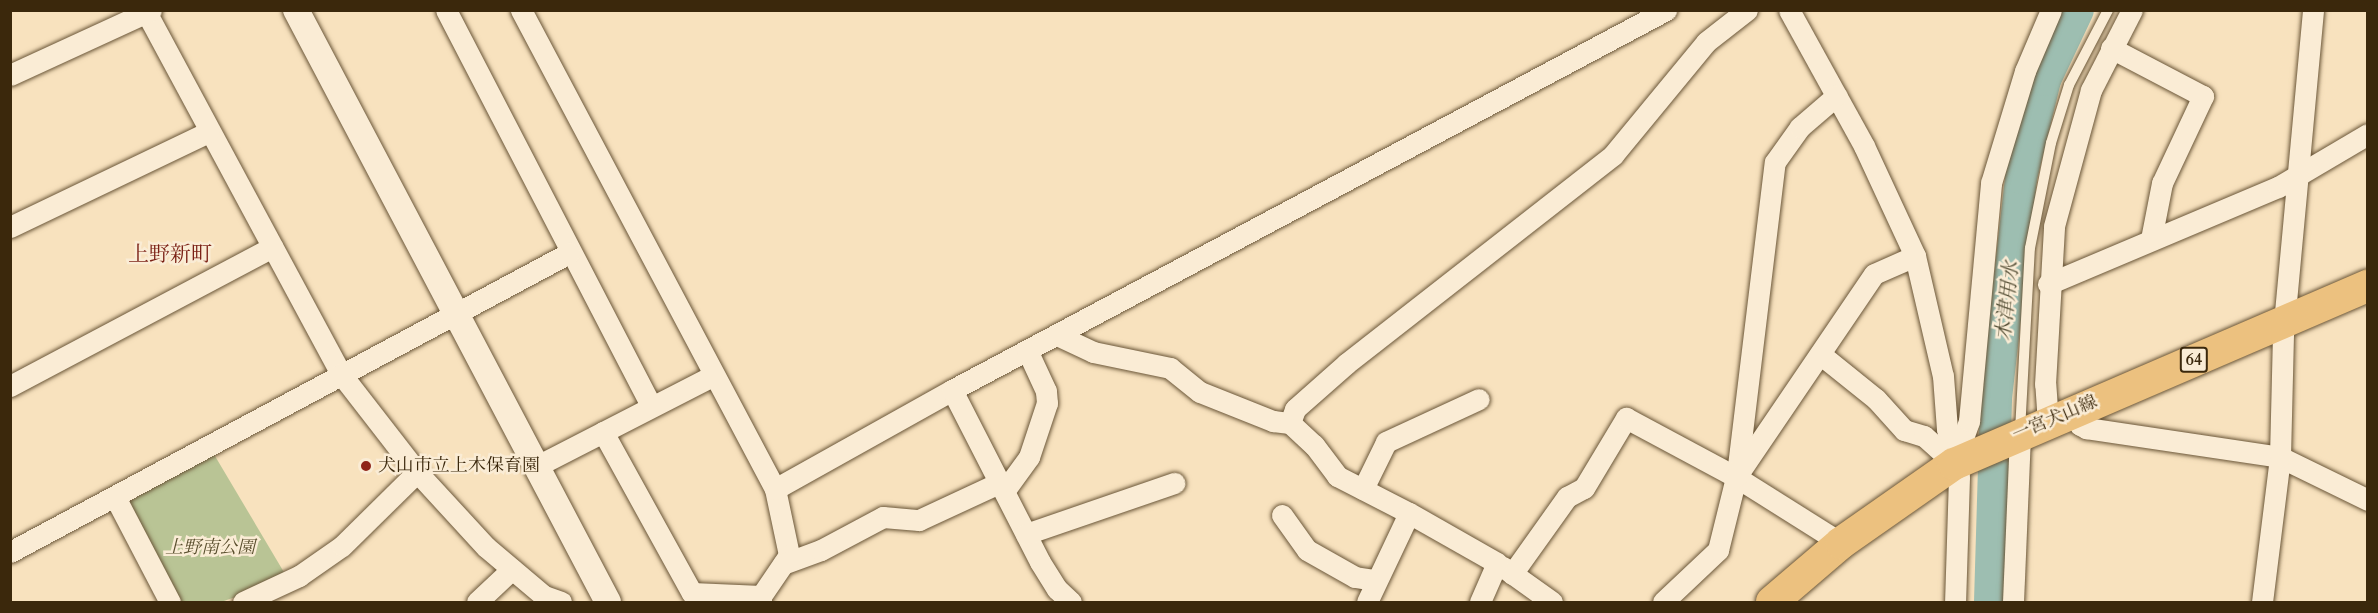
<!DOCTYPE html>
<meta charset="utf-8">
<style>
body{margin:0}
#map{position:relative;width:2378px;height:613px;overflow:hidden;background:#f8e2be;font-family:Cardo,"Noto Serif JP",serif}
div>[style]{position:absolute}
.green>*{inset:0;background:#b9c495}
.river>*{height:32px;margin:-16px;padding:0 16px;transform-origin:16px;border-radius:16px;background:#9dbeb1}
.roads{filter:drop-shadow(0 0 2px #6a5638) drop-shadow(0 0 2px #6a5638)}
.service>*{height:10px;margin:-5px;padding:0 5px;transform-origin:5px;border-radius:5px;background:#faecd5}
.minor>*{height:21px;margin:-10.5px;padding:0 10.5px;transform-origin:10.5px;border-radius:10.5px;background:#faecd5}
.tertiary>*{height:26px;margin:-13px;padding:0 13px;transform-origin:13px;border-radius:13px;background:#faecd5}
.primary>*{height:32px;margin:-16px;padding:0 16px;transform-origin:16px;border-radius:16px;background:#ecc17f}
.dots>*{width:16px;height:16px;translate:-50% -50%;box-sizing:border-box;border:3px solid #faecd5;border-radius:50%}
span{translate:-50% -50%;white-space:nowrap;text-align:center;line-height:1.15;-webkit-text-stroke:5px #faecd5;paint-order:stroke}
.shield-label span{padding:2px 4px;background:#faecd5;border:2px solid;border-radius:4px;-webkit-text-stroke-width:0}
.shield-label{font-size:16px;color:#3b280c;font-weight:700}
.street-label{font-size:18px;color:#3b280c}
.poi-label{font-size:18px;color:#3b280c}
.left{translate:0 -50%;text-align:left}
.park-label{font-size:18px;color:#5a4f2e;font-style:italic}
.water-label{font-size:20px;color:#544e35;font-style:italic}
.quarter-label{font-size:21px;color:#7a1f14}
.frame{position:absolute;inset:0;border:12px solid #3b280c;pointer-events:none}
</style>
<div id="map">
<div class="green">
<i style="clip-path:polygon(212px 451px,288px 579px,221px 602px,181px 602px,129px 502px)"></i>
</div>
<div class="river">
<i style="left:1990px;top:602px;width:204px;rotate:-88.3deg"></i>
<i style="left:1996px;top:398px;width:221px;rotate:-83.5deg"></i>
<i style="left:2021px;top:178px;width:101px;rotate:-76.2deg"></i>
<i style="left:2045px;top:80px;width:77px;rotate:-64.8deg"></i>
</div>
<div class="roads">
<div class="service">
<i style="left:2020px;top:431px;width:183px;rotate:-86.9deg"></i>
<i style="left:2030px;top:248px;width:107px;rotate:-78.7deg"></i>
<i style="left:2051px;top:143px;width:61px;rotate:-72.8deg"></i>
<i style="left:2069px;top:85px;width:85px;rotate:-62.5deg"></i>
</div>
<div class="minor">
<i style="left:145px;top:10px;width:413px;rotate:61.7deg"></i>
<i style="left:341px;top:374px;width:124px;rotate:52.2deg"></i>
<i style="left:417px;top:472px;width:102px;rotate:47.4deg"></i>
<i style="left:486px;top:547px;width:76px;rotate:40.2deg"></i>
<i style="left:544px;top:596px;width:18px;rotate:19deg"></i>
<i style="left:446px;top:10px;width:446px;rotate:62.6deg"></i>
<i style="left:521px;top:10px;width:542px;rotate:62.06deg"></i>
<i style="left:775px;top:489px;width:67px;rotate:78deg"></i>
<i style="left:789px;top:555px;width:50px;rotate:124.3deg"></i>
<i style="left:761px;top:596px;width:6px;rotate:90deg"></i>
<i style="left:1789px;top:10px;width:155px;rotate:61.1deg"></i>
<i style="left:1864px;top:146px;width:121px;rotate:65.1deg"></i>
<i style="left:1915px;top:256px;width:123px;rotate:76.9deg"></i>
<i style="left:1943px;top:376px;width:53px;rotate:85.7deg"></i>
<i style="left:1947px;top:429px;width:49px;rotate:76deg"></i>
<i style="left:1959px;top:477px;width:125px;rotate:91.8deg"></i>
<i style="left:2111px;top:48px;width:104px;rotate:27.6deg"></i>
<i style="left:2203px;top:96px;width:96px;rotate:115.2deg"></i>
<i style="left:2162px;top:183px;width:57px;rotate:101.1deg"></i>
<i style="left:10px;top:75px;width:155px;rotate:-24.7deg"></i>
<i style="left:10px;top:227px;width:220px;rotate:-25.6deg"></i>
<i style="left:2048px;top:284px;width:250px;rotate:-22.9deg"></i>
<i style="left:2278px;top:187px;width:104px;rotate:-30.5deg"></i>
<i style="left:1057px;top:335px;width:40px;rotate:25deg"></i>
<i style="left:1093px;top:352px;width:79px;rotate:11.7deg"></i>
<i style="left:1170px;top:368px;width:38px;rotate:39deg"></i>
<i style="left:1200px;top:392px;width:79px;rotate:21.7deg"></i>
<i style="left:1273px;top:421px;width:17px;rotate:7deg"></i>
<i style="left:1290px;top:423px;width:33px;rotate:43deg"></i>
<i style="left:1314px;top:445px;width:39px;rotate:53deg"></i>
<i style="left:1337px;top:476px;width:81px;rotate:27.2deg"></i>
<i style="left:1820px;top:354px;width:72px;rotate:38.8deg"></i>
<i style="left:1876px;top:399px;width:42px;rotate:47.9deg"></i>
<i style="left:1904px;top:430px;width:21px;rotate:17deg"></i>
<i style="left:1924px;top:436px;width:40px;rotate:42deg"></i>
<i style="left:10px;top:386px;width:297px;rotate:-27.9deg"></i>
<i style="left:952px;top:390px;width:193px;rotate:62.9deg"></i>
<i style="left:1040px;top:562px;width:32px;rotate:58deg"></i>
<i style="left:1057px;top:589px;width:19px;rotate:43deg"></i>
<i style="left:2074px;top:411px;width:15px;rotate:67deg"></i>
<i style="left:2080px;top:425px;width:7px;rotate:27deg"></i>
<i style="left:2086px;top:428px;width:196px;rotate:8.5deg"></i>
<i style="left:2280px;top:457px;width:98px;rotate:26deg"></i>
<i style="left:1290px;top:423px;width:15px;rotate:-70deg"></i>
<i style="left:1295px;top:409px;width:69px;rotate:-41.5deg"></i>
<i style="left:1347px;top:363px;width:338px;rotate:-38deg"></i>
<i style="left:1613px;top:155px;width:146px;rotate:-50.5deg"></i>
<i style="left:1706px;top:42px;width:52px;rotate:-38deg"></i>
<i style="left:2048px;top:423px;width:39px;rotate:-94deg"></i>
<i style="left:2045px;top:384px;width:158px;rotate:-86.7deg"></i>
<i style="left:2054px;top:226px;width:141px;rotate:-74.8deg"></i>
<i style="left:2091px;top:90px;width:90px;rotate:-62.9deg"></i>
<i style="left:603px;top:432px;width:184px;rotate:61.1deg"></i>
<i style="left:692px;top:593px;width:69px;rotate:2.5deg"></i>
<i style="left:1954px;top:463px;width:45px;rotate:-70.3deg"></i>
<i style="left:1969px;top:421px;width:239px;rotate:-84.7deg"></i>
<i style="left:1991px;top:183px;width:117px;rotate:-73.1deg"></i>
<i style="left:2025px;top:71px;width:66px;rotate:-66.9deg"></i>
<i style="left:535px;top:467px;width:199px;rotate:-27.2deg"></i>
<i style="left:1737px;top:474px;width:314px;rotate:-83.1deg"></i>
<i style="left:1775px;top:162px;width:43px;rotate:-54.5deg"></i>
<i style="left:1800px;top:127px;width:48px;rotate:-40.7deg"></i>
<i style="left:775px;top:489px;width:203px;rotate:-29.2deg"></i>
<i style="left:952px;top:390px;width:809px;rotate:-28.02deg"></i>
<i style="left:1363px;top:489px;width:52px;rotate:-63.9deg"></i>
<i style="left:1386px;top:442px;width:102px;rotate:-24.8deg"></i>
<i style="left:1005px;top:490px;width:41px;rotate:-54deg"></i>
<i style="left:1029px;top:457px;width:57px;rotate:-71.6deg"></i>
<i style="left:1047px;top:403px;width:12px;rotate:-95deg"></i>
<i style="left:1046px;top:391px;width:45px;rotate:-114.9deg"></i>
<i style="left:115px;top:497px;width:119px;rotate:62.4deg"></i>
<i style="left:1282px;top:515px;width:43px;rotate:54.5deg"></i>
<i style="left:1307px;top:550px;width:55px;rotate:29.4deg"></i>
<i style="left:1355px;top:577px;width:20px;rotate:9deg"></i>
<i style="left:1026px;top:534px;width:157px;rotate:-19deg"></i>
<i style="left:10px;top:552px;width:634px;rotate:-28.14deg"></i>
<i style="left:783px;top:564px;width:40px;rotate:-20.2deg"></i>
<i style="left:821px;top:550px;width:70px;rotate:-28deg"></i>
<i style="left:883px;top:517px;width:36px;rotate:5deg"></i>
<i style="left:919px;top:520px;width:90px;rotate:-24.9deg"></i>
<i style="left:1503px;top:567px;width:60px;rotate:35.5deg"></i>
<i style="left:1512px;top:574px;width:95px;rotate:-54.5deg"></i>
<i style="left:1567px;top:497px;width:19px;rotate:-28deg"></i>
<i style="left:1584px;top:488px;width:82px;rotate:-59deg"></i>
<i style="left:1626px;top:418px;width:125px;rotate:28.2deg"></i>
<i style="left:1736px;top:477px;width:124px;rotate:32.2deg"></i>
<i style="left:243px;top:602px;width:62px;rotate:-24.9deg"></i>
<i style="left:299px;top:576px;width:52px;rotate:-34.9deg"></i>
<i style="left:342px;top:546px;width:105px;rotate:-44.6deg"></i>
<i style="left:477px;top:602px;width:48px;rotate:-43.3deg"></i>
<i style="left:1367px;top:602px;width:98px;rotate:-64.7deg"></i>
<i style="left:1409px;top:513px;width:101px;rotate:29.6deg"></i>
<i style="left:1497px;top:563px;width:43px;rotate:113.6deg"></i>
<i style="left:1663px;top:602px;width:76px;rotate:-43.4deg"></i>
<i style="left:1718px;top:550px;width:75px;rotate:-76.1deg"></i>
<i style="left:1736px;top:477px;width:245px;rotate:-55.8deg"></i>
<i style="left:1874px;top:274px;width:45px;rotate:-23.7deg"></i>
<i style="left:2013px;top:602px;width:168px;rotate:-87.6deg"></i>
<i style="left:2262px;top:602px;width:146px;rotate:-82.9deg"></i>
<i style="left:2280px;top:457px;width:123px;rotate:-88.6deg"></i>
<i style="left:2283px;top:334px;width:325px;rotate:-84.7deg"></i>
</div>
<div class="tertiary">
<i style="left:296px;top:10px;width:669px;rotate:62.21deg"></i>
</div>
<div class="primary">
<i style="left:1772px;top:602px;width:91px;rotate:-40.5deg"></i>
<i style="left:1841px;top:543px;width:138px;rotate:-35deg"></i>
<i style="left:1954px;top:464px;width:451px;rotate:-23.3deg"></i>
</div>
</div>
<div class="dots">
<i style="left:366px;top:466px;background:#8f2418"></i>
</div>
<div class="shield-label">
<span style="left:2194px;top:360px">64</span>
</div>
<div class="street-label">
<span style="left:2055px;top:419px;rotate:-23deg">一宮犬山線</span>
</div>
<div class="poi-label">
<span class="left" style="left:378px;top:466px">犬山市立上木保育園</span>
</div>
<div class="park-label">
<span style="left:210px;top:548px">上野南公園</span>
</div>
<div class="water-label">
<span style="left:2007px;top:301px;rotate:-84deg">木津用水</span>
</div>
<div class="quarter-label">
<span style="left:170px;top:255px">上野新町</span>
</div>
<div class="frame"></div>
</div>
